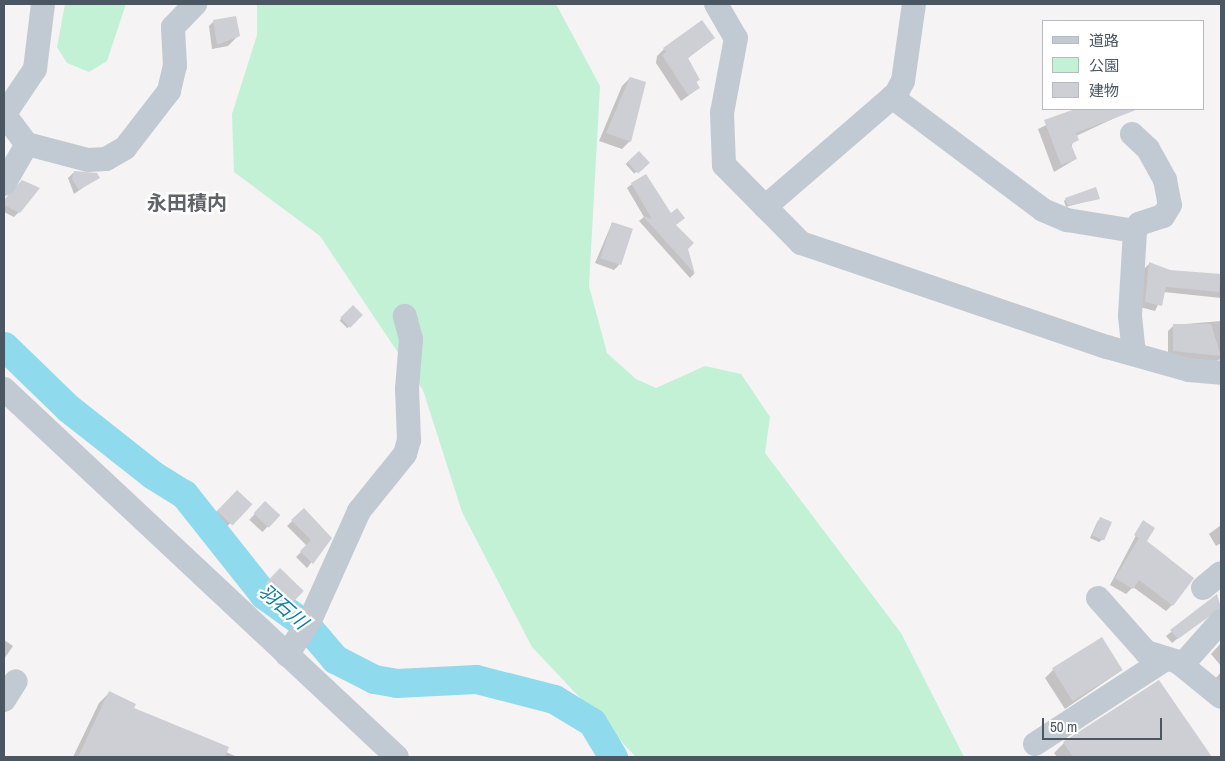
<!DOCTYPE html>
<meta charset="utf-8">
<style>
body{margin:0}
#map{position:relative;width:1225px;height:761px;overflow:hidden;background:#f5f3f3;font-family:"Archivo Narrow","Noto Sans JP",sans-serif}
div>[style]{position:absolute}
.green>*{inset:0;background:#c3f1d5}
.shadow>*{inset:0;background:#0003;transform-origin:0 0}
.river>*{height:29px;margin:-14.5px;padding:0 14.5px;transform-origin:14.5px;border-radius:14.5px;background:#90daee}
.building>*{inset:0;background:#cdcfd5;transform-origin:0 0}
.minor>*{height:24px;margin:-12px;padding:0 12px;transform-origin:12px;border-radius:12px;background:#c1cad2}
span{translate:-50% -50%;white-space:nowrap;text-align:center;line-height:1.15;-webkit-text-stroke:4.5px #fff;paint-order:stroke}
.water-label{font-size:19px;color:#0c7c9b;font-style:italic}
.quarter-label{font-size:20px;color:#5f6368;font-weight:700}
.frame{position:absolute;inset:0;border:5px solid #4a5661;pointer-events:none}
.legend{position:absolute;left:1042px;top:20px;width:162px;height:90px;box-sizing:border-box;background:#fff;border:1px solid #b7bbc0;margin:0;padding:6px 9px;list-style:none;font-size:15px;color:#4a5661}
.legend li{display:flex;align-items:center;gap:10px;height:25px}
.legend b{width:25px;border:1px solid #b7bbc0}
.scale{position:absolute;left:1042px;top:718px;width:120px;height:22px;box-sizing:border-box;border:2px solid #4a5661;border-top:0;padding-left:6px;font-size:15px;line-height:18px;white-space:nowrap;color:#4a5661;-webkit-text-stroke:4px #fff;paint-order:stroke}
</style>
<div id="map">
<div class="green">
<i style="clip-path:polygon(65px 4px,126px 4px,107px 61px,89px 72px,67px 63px,57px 47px)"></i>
<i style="clip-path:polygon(257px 4px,556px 4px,600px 86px,589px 286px,607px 353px,636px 379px,656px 388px,705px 366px,741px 374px,770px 417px,765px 453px,901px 633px,964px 757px,636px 757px,532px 647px,462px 512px,423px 390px,320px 236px,234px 172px,232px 114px,257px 35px)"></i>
</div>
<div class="shadow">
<i style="clip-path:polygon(214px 21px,238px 36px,228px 46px,212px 49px,209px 26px)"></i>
<i style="clip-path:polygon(713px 38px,687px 59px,699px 88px,681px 101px,656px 63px,657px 56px,664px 49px)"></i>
<i style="clip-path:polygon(630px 78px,630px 141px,622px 149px,599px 141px,622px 86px)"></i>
<i style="clip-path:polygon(1079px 109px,1116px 109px,1119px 116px,1076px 136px,1071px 147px,1076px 159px,1054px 172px,1038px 129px)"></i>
<i style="left:639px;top:152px;width:13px;height:18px;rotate:48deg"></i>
<i style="clip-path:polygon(73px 173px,97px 174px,98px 177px,74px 194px,68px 178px)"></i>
<i style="clip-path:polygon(632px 184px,675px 225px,687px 248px,694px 274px,690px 278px,639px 221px,644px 217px,627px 188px)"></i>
<i style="clip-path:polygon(18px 186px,19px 212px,14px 217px,4px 212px,4px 203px)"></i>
<i style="clip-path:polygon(1098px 198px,1066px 207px,1064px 201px,1066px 199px)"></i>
<i style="clip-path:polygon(612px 223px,619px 265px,614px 270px,595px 263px)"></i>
<i style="clip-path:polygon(1149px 264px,1170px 271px,1221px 276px,1221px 298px,1164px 292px,1155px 311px,1140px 307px,1144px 269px)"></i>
<i style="left:353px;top:307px;width:11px;height:19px;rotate:45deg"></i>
<i style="clip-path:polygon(1221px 321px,1221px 359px,1207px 364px,1168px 357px,1168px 331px,1174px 325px)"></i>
<i style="left:237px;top:491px;width:18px;height:35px;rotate:45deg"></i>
<i style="left:265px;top:503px;width:18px;height:23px;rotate:43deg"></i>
<i style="clip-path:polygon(304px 510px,330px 538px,307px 568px,296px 557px,307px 546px,287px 526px)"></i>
<i style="clip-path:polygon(1098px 520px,1102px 540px,1099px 542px,1090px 538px)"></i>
<i style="clip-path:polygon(1143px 522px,1146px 542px,1172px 605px,1166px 611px,1133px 587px,1126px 594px,1110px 585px)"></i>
<i style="clip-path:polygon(1221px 525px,1221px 543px,1216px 546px,1209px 534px)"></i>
<i style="left:280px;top:570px;width:30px;height:25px;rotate:44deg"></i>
<i style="clip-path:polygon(1217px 596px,1221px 614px,1210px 613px,1172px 643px,1166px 636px)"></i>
<i style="clip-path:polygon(4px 640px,13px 646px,4px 659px)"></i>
<i style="clip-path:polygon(1221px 643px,1221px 666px,1211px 654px)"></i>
<i style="clip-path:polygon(1053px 670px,1122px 670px,1065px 709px,1045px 678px)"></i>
<i style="clip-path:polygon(1221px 672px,1221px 685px,1215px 679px)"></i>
<i style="clip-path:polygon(1158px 682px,1211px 757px,1057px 757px,1054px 753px,1064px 743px)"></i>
<i style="clip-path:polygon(109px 693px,132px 708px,237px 757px,73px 757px,99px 703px)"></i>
</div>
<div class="river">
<i style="left:4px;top:346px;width:89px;rotate:44.1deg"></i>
<i style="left:68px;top:408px;width:108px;rotate:38.2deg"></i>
<i style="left:153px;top:475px;width:36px;rotate:32deg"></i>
<i style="left:184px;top:494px;width:129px;rotate:51.6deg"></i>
<i style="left:264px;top:595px;width:52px;rotate:35.5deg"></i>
<i style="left:306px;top:625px;width:45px;rotate:49.5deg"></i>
<i style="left:335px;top:659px;width:44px;rotate:27.1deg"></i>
<i style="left:374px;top:679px;width:22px;rotate:10deg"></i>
<i style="left:396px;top:683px;width:80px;rotate:-2.9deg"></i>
<i style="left:476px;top:679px;width:81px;rotate:14.4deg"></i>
<i style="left:554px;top:699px;width:44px;rotate:31.2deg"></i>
<i style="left:592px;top:722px;width:41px;rotate:59deg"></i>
</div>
<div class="building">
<i style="clip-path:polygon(236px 16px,240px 36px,217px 45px,213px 20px)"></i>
<i style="clip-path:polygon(702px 20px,715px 38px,688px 58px,700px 80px,696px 82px,700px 88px,688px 95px,662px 55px,666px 52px,663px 48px)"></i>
<i style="clip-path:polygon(630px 77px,646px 82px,631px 142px,606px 133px)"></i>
<i style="clip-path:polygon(1075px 109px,1136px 109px,1136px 110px,1076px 133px,1079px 140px,1071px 144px,1077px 159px,1061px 165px,1044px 120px)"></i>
<i style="left:639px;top:151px;width:16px;height:16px;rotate:47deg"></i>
<i style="clip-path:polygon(74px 171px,97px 173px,100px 178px,79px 190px,72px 179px)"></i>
<i style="clip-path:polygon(646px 174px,671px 213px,677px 208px,685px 218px,676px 225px,694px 243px,688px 249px,695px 274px,643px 216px,652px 219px,631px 183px)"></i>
<i style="clip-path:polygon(22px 180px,40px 188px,20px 213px,4px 205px,4px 200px)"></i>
<i style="clip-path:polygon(1096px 187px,1100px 199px,1068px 206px,1065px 198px)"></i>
<i style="left:612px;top:222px;width:22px;height:38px;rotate:18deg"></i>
<i style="clip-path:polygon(1149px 262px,1170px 270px,1221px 274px,1219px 292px,1166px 287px,1162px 306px,1145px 302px)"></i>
<i style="left:353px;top:305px;width:14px;height:18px;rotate:45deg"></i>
<i style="clip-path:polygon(1173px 324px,1211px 324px,1221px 356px,1173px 351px)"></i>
<i style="left:237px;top:490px;width:21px;height:29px;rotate:43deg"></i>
<i style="left:265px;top:501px;width:21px;height:17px;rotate:43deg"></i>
<i style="clip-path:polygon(304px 508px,332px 538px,313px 564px,300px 551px,311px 540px,291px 520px)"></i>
<i style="left:1100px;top:517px;width:13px;height:20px;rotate:23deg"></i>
<i style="clip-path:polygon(1143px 520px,1155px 528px,1147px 541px,1194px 578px,1173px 606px,1139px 580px,1133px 589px,1115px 578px,1139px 538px,1134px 535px)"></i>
<i style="left:280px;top:568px;width:33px;height:20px;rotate:44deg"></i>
<i style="clip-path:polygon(1217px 594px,1221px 608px,1178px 639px,1170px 630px)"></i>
<i style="left:1102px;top:637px;width:39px;height:59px;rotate:58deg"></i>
<i style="clip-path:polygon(1159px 680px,1212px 757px,1073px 757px,1063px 742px)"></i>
<i style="clip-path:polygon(109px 691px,136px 704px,134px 708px,229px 747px,225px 757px,78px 757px)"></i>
</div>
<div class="minor">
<i style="left:716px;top:4px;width:39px;rotate:60deg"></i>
<i style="left:736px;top:38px;width:76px;rotate:100.6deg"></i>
<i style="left:722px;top:113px;width:52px;rotate:87.8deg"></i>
<i style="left:724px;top:165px;width:110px;rotate:45.4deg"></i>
<i style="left:801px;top:243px;width:323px;rotate:18.8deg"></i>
<i style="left:1107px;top:347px;width:85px;rotate:15.7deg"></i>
<i style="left:1189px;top:370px;width:32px;rotate:5deg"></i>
<i style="left:892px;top:97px;width:189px;rotate:36.8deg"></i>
<i style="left:1043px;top:210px;width:26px;rotate:23deg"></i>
<i style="left:1067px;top:220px;width:69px;rotate:9.2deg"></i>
<i style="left:4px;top:114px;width:38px;rotate:53deg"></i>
<i style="left:27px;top:144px;width:63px;rotate:14.7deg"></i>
<i style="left:88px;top:160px;width:18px;rotate:-3deg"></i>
<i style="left:106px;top:159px;width:22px;rotate:-30deg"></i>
<i style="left:125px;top:148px;width:72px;rotate:-52.3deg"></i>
<i style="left:169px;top:91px;width:26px;rotate:-77deg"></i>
<i style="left:175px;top:66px;width:39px;rotate:-93deg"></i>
<i style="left:173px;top:27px;width:32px;rotate:-46deg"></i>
<i style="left:4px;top:115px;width:55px;rotate:-56deg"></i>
<i style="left:35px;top:69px;width:65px;rotate:-83deg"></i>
<i style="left:1132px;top:134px;width:22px;rotate:43deg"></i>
<i style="left:1148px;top:149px;width:35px;rotate:61deg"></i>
<i style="left:1165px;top:180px;width:25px;rotate:79deg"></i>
<i style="left:1170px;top:205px;width:13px;rotate:122deg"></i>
<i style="left:1163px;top:216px;width:25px;rotate:162deg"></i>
<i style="left:1139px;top:224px;width:8px;rotate:120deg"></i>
<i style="left:1135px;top:231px;width:85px;rotate:93.4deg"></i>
<i style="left:1130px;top:316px;width:37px;rotate:84deg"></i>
<i style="left:4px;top:184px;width:46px;rotate:-60.1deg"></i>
<i style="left:765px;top:207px;width:173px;rotate:-40.8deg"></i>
<i style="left:896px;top:94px;width:15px;rotate:-62deg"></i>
<i style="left:903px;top:81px;width:78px;rotate:-81.9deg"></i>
<i style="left:4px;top:389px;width:538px;rotate:43.12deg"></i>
<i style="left:1203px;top:588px;width:23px;rotate:-40deg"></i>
<i style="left:1098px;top:598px;width:72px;rotate:48.4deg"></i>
<i style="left:1146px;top:652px;width:34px;rotate:17deg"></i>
<i style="left:1178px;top:662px;width:55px;rotate:39.1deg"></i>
<i style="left:287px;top:655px;width:44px;rotate:-57deg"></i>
<i style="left:311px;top:618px;width:117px;rotate:-65.8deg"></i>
<i style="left:359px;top:511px;width:73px;rotate:-51.1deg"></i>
<i style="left:405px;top:454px;width:15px;rotate:-74deg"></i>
<i style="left:409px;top:440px;width:51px;rotate:-92.2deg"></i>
<i style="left:407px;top:389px;width:50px;rotate:-85.4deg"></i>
<i style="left:411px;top:339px;width:24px;rotate:-105deg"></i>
<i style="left:1182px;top:665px;width:59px;rotate:-48.4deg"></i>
<i style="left:4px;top:700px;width:22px;rotate:-58deg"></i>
<i style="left:1035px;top:744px;width:156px;rotate:-33deg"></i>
</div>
<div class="water-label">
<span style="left:283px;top:607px;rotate:41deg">羽石川</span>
</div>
<div class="quarter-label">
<span style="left:187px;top:202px">永田積内</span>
</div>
<div class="frame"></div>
<ul class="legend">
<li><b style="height:6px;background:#c1cad2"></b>道路</li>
<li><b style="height:14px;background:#c3f1d5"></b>公園</li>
<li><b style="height:14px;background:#cdcfd5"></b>建物</li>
</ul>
<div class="scale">50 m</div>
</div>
